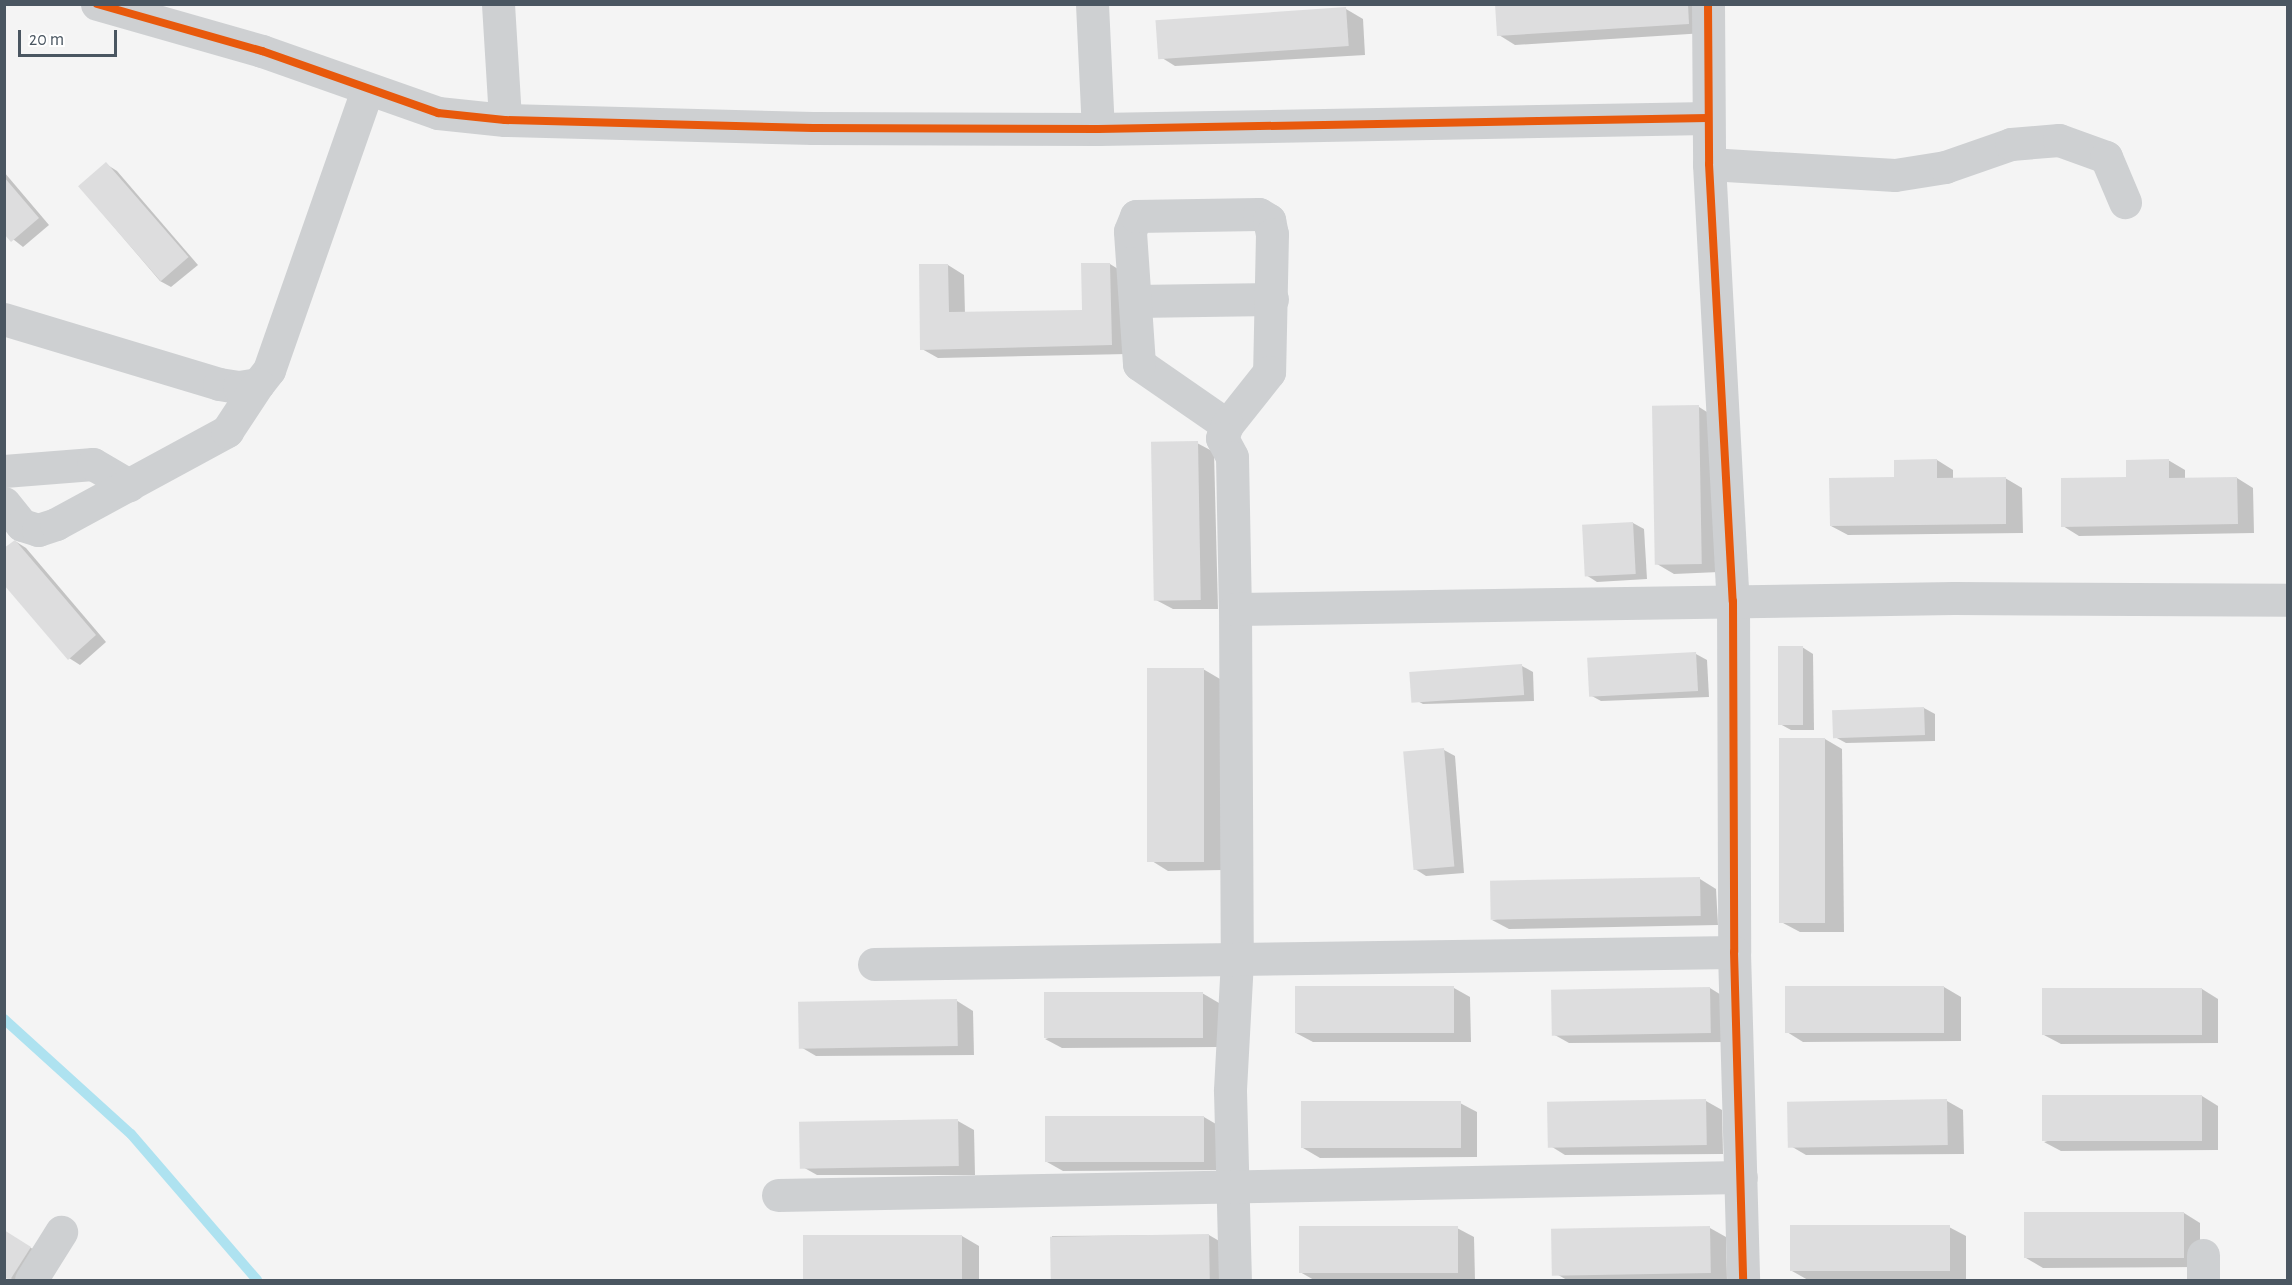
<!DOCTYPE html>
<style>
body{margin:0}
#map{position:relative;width:2292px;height:1285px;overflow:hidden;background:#f4f4f4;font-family:"Alegreya Sans",sans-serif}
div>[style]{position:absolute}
.shadow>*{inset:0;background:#0003}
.stream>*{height:10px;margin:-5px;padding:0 5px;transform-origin:5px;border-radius:5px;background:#aee2f0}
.building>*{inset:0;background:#ddddde;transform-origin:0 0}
.minor>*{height:33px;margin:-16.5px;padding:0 16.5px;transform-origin:16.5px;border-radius:16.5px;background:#ced0d2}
.cycleway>*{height:8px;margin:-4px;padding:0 4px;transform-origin:4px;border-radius:4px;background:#e8590c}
span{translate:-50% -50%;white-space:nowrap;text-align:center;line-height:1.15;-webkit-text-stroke:6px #fff;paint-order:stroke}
.frame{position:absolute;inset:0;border:6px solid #4a5661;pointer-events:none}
.scale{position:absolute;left:18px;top:30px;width:99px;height:27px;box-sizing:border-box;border:3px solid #4a5661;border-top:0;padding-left:8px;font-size:18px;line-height:21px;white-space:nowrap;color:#4a5661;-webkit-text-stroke:4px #fff;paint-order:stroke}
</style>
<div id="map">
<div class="shadow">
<i style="clip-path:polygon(1497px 4px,1703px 4px,1705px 33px,1515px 45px,1499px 35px)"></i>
<i style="clip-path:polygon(1346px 9px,1363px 19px,1365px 55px,1175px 66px,1159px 56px)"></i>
<i style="clip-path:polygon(106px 164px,117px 171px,198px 265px,171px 287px,160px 281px,80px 187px)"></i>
<i style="clip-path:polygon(4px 172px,49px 225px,23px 247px,4px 232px)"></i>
<i style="clip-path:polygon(1110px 264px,1126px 274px,1128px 354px,938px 358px,922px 349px,948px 265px,964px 275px,965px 314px,1084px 311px)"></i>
<i style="clip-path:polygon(1699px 407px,1715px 417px,1719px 572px,1674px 574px,1657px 564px)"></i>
<i style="clip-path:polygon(1197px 443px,1214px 452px,1218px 609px,1173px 609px,1156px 600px)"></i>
<i style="clip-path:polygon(1937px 460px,1953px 470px,1953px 479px,2005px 478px,2022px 488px,2023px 533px,1848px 535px,1831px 526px)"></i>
<i style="clip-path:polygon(2168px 460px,2185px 470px,2185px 479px,2237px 478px,2253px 488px,2254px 533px,2079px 536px,2063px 526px,2128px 479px)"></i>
<i style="clip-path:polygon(1633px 523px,1644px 529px,1647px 579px,1597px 582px,1586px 575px)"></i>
<i style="clip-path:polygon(15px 541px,26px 548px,106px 642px,80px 665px,69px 658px)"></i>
<i style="clip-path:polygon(1802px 647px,1813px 654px,1814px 730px,1791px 730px,1780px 724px)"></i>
<i style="clip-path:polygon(1696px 654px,1707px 660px,1709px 697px,1601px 701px,1590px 695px)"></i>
<i style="clip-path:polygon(1522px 666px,1533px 672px,1534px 701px,1423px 704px,1412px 698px)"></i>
<i style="clip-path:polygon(1203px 669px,1220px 679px,1223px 870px,1168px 871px,1152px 861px)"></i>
<i style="clip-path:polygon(1924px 708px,1935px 714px,1935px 741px,1846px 743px,1835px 737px)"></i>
<i style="clip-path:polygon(1825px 739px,1842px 749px,1844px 932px,1800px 932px,1783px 923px)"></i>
<i style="clip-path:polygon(1444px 750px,1455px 756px,1464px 873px,1426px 876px,1415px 869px)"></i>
<i style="clip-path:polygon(1700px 879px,1716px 889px,1718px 925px,1509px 929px,1492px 920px)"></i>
<i style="clip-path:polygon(1944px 987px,1961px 997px,1961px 1041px,1803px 1042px,1787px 1032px)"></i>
<i style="clip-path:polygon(1454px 988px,1470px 997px,1471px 1042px,1313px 1042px,1296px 1033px)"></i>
<i style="clip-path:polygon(1710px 988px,1726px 998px,1727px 1042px,1569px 1043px,1553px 1034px)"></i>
<i style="clip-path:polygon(2202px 989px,2218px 999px,2218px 1043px,2061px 1044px,2044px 1035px)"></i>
<i style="clip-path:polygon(1202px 993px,1219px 1003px,1220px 1047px,1062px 1048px,1045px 1039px)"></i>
<i style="clip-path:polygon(957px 1001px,973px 1011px,974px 1055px,816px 1056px,799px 1046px)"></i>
<i style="clip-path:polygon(2202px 1096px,2218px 1106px,2218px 1150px,2061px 1151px,2044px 1142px)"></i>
<i style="clip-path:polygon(1706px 1101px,1722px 1110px,1723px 1154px,1565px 1155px,1549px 1145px)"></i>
<i style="clip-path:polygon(1947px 1101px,1963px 1110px,1964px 1154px,1806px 1155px,1789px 1145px)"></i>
<i style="clip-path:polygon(1460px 1103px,1477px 1112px,1477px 1157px,1320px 1158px,1303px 1148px)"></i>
<i style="clip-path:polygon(1204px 1117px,1221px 1127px,1221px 1170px,1063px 1171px,1047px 1162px)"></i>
<i style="clip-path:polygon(958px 1121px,974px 1130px,975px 1175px,817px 1175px,801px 1166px)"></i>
<i style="clip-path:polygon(2184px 1213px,2200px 1223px,2200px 1267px,2043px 1268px,2026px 1258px)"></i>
<i style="clip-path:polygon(1949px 1227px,1966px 1236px,1966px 1280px,1808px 1280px,1792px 1271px)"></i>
<i style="clip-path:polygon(1457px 1228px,1474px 1237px,1475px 1280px,1314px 1280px,1300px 1272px)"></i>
<i style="clip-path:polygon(1710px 1228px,1726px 1237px,1727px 1280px,1567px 1280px,1553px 1272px)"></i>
<i style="clip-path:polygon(4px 1231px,47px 1258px,33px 1280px,14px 1280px,4px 1275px)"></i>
<i style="clip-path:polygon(1209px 1235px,1226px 1245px,1226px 1280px,1052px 1280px,1052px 1236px)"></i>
<i style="clip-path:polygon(962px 1236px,979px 1246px,979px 1280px,804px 1280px,804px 1237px)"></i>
</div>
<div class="stream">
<i style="left:4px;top:1019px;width:171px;rotate:42.2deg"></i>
<i style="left:131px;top:1134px;width:193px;rotate:49.2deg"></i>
</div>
<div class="building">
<i style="clip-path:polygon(1495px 4px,1688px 4px,1689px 24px,1497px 36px)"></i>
<i style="left:1346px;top:7px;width:39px;height:191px;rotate:86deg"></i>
<i style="left:106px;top:162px;width:126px;height:37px;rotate:49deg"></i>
<i style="clip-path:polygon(4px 177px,39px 218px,11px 242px,4px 234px)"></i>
<i style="clip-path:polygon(1081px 263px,1110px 263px,1112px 345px,920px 350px,919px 264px,948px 264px,949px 312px,1082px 310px)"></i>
<i style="left:1699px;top:405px;width:159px;height:47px;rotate:89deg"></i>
<i style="left:1198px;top:441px;width:159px;height:47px;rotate:89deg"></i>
<i style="clip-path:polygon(1937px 459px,1937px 478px,2006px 477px,2006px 524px,1830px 526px,1829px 478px,1894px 477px,1894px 460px)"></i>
<i style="clip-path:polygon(2169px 459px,2169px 478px,2237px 477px,2238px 524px,2061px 527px,2061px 478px,2126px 477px,2126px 460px)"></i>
<i style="left:1633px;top:522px;width:52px;height:51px;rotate:87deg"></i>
<i style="clip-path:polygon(15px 540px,96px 635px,68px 660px,4px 585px,4px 548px)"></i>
<i style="left:1778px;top:646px;width:25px;height:79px"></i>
<i style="left:1696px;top:652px;width:39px;height:109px;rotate:87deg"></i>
<i style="left:1522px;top:664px;width:31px;height:113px;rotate:86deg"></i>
<i style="left:1147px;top:668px;width:57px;height:194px"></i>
<i style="left:1924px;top:707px;width:28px;height:92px;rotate:88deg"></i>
<i style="left:1779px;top:738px;width:46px;height:185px"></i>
<i style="left:1444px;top:748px;width:119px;height:41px;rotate:85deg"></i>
<i style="left:1700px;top:877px;width:39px;height:210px;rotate:89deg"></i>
<i style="left:1454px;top:986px;width:47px;height:159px;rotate:90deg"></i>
<i style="left:1785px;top:986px;width:159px;height:47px"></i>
<i style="left:1710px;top:987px;width:46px;height:159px;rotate:89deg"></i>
<i style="left:2202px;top:988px;width:47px;height:160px;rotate:90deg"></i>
<i style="left:1203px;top:992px;width:46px;height:159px;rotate:90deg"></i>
<i style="left:957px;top:999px;width:47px;height:159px;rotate:89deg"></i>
<i style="left:2202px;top:1095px;width:46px;height:160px;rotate:90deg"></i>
<i style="left:1706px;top:1099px;width:46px;height:159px;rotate:89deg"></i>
<i style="left:1947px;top:1099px;width:46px;height:160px;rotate:89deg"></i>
<i style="left:1461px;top:1101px;width:47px;height:160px;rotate:90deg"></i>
<i style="left:1204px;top:1116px;width:46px;height:159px;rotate:90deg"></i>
<i style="left:958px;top:1119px;width:47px;height:159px;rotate:89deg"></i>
<i style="left:2184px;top:1212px;width:46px;height:160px;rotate:90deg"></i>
<i style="left:1950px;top:1225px;width:46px;height:160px;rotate:90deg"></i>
<i style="left:1458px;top:1226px;width:47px;height:159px;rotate:90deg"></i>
<i style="left:1710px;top:1226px;width:47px;height:159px;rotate:89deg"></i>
<i style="clip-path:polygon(4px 1230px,31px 1247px,10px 1280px,4px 1277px)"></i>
<i style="left:1209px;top:1234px;width:46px;height:159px;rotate:89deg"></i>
<i style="left:962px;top:1235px;width:45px;height:159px;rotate:90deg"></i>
</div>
<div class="minor">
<i style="left:97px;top:4px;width:172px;rotate:15.9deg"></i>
<i style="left:262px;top:51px;width:187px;rotate:19.4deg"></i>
<i style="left:438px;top:113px;width:67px;rotate:6deg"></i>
<i style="left:505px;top:120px;width:308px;rotate:1.5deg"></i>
<i style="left:813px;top:128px;width:285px;rotate:0.2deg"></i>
<i style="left:1098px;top:129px;width:610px;rotate:-1.03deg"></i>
<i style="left:498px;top:4px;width:116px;rotate:86.5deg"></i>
<i style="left:1092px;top:4px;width:125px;rotate:87.3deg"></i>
<i style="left:1708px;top:4px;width:160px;rotate:89.6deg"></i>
<i style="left:1709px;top:164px;width:438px;rotate:86.9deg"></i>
<i style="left:1733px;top:601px;width:351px;rotate:89.8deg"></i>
<i style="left:1734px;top:952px;width:328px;rotate:88.4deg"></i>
<i style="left:1709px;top:164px;width:186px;rotate:3.4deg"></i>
<i style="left:1895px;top:175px;width:51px;rotate:-9.1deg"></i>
<i style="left:1945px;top:167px;width:70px;rotate:-19.2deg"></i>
<i style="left:2011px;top:144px;width:48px;rotate:-4.8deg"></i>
<i style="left:2059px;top:140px;width:50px;rotate:19.9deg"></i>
<i style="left:2106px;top:157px;width:49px;rotate:67.1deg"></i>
<i style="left:1135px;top:301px;width:137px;rotate:-0.8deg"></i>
<i style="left:4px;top:319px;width:225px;rotate:16.8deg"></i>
<i style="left:219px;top:384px;width:20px;rotate:9deg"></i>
<i style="left:239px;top:387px;width:19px;rotate:-9deg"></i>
<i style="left:258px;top:384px;width:18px;rotate:-52deg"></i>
<i style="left:269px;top:370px;width:297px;rotate:-70.7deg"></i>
<i style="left:1227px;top:425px;width:107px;rotate:-145.3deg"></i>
<i style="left:1139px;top:364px;width:133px;rotate:-93.9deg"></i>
<i style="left:1130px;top:231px;width:16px;rotate:-68deg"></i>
<i style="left:1136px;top:216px;width:123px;rotate:-0.9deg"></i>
<i style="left:1259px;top:214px;width:12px;rotate:31deg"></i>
<i style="left:1269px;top:220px;width:14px;rotate:78deg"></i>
<i style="left:1272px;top:234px;width:138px;rotate:91.2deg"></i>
<i style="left:1269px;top:372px;width:68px;rotate:128.4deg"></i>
<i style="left:1227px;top:425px;width:14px;rotate:111deg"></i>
<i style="left:1222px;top:438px;width:21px;rotate:62deg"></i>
<i style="left:1232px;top:457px;width:152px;rotate:88.9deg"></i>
<i style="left:1235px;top:609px;width:351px;rotate:89.7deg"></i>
<i style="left:1237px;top:960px;width:131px;rotate:93.1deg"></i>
<i style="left:1230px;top:1091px;width:189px;rotate:88.5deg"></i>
<i style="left:4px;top:471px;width:89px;rotate:-4.5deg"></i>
<i style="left:93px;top:464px;width:42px;rotate:30.3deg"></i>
<i style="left:4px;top:503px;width:28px;rotate:51deg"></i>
<i style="left:22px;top:525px;width:17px;rotate:17deg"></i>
<i style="left:38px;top:530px;width:19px;rotate:-18deg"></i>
<i style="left:56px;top:524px;width:195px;rotate:-28.5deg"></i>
<i style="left:227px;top:431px;width:56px;rotate:-56.6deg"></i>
<i style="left:1235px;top:609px;width:719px;rotate:-0.88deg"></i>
<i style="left:1954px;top:598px;width:334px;rotate:0.3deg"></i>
<i style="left:874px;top:964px;width:860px;rotate:-0.8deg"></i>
<i style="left:778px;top:1195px;width:963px;rotate:-1.07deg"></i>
<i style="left:31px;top:1280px;width:57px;rotate:-58deg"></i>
<i style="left:2203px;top:1280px;width:25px;rotate:-90deg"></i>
</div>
<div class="cycleway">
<i style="left:97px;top:4px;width:172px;rotate:15.9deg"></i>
<i style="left:262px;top:51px;width:187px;rotate:19.4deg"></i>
<i style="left:438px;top:113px;width:67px;rotate:6deg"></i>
<i style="left:505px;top:120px;width:308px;rotate:1.5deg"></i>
<i style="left:813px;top:128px;width:285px;rotate:0.2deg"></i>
<i style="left:1098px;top:129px;width:610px;rotate:-1.03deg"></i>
<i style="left:1708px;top:4px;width:160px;rotate:89.6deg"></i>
<i style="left:1709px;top:164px;width:438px;rotate:86.9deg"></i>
<i style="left:1733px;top:601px;width:351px;rotate:89.8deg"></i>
<i style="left:1734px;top:952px;width:328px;rotate:88.4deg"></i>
</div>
<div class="frame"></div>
<div class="scale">20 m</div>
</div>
